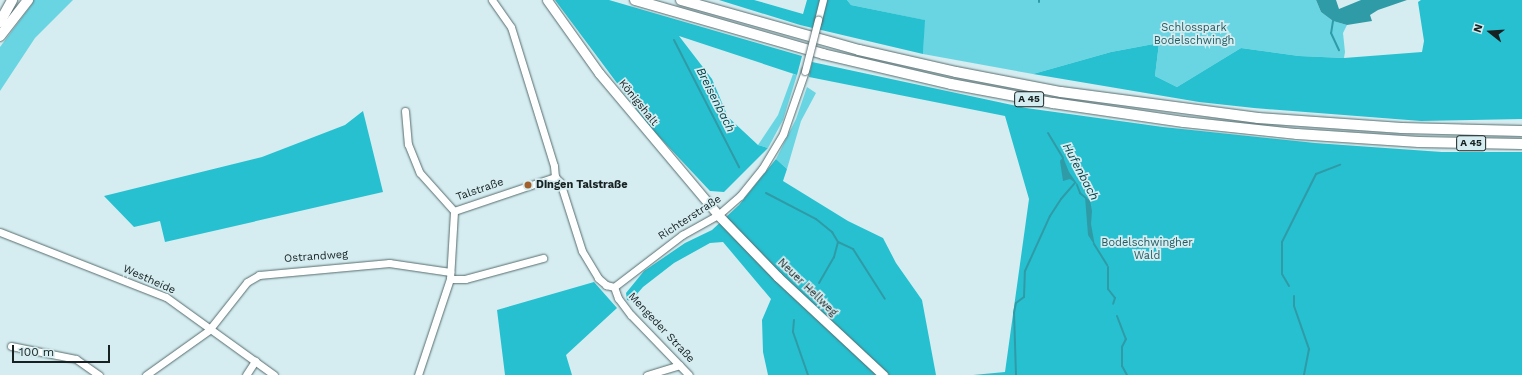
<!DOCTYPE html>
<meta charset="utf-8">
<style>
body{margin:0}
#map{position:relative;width:1522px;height:375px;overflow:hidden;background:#d5edf0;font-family:"Work Sans",sans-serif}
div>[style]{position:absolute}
.green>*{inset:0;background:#6ad5e2}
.forest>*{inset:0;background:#27c0d0}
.water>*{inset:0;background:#2f9ba7}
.stream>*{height:2px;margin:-1px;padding:0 1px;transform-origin:1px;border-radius:1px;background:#2f9ba7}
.roads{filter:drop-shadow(0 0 1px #566c6f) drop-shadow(0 0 1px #566c6f)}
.minor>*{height:7px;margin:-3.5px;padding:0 3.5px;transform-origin:3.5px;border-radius:3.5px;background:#fff}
.major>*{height:9px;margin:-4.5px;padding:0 4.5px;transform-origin:4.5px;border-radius:4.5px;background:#fff}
.highway>*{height:10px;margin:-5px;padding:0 5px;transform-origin:5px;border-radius:5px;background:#fff}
.bridges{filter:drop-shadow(0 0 1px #566c6f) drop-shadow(0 0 1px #566c6f)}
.minor-bridge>*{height:7px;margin:-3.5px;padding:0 3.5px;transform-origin:3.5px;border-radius:3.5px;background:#fff}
.dots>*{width:11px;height:11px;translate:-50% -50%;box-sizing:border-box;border:2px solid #d5edf0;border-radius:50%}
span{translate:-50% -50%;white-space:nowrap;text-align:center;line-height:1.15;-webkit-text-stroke:3.5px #d5edf0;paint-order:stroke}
.shield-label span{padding:1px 3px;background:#d5edf0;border:1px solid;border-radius:3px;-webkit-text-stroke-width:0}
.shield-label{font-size:10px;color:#182122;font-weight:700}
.park-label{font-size:11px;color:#235c63}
.street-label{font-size:11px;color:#182122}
.poi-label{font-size:11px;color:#182122;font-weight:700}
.left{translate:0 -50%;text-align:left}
.water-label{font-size:12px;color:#02454c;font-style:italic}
.north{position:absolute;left:1470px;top:12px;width:40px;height:40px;-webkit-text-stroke:3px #d5edf0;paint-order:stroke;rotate:287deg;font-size:11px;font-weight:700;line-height:16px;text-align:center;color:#182122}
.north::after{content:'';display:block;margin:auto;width:14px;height:18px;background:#182122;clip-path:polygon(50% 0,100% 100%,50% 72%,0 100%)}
.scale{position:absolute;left:12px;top:345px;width:98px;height:18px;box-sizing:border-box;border:2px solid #182122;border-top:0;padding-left:5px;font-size:12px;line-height:14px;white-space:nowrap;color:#182122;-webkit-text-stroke:3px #d5edf0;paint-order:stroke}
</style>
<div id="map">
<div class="green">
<i style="clip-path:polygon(33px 0,73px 0,35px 38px,0 91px,0 47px,32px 4px)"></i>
<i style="clip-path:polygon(847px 0,1316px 0,1321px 12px,1333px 21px,1347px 25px,1343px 33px,1345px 52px,1344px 58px,1299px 56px,1241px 48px,1177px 87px,1155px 76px,1159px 43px,1111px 52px,1033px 74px,923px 54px,924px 20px,851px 5px)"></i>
<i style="clip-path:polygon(793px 74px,797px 75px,783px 120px,768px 148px,758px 145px,778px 115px)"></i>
<i style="clip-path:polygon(807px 87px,816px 93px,801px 121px,787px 169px,776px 159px,796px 119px)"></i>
</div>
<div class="forest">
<i style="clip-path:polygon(555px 0,609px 0,802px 56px,797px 75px,679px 36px,712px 79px,728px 117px,758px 145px,768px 148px,724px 192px,710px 191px,649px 126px)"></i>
<i style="clip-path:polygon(719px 0,754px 0,803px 14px,807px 0,847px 0,851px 5px,925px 20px,923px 54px,800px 25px)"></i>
<i style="clip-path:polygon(1421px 0,1522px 0,1522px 119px,1421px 121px,1254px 108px,1199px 102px,1033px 74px,1111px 52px,1159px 43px,1155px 76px,1177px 87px,1241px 48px,1299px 56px,1344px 58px,1422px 52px,1424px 41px,1418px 2px)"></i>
<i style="clip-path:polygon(812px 62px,1026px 108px,1163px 127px,1315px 143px,1442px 152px,1522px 152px,1522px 375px,973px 375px,1005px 372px,1029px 199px,1005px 116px,809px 77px)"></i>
<i style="clip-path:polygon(363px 111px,383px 192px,165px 242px,160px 221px,134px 227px,104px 196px,262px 157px,345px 125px)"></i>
<i style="clip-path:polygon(776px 159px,787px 169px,783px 181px,848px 221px,883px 238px,896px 263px,922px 300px,936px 375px,768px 375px,763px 352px,762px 320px,771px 299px,723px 242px,710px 243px,674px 263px,643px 287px,631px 301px,627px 300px,626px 293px,644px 271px,685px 243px,712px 230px,739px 205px)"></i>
<i style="clip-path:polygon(594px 282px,617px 308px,566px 355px,572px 375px,505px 375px,497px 310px)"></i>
</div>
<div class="water">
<i style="clip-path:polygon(1316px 0,1336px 0,1339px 9px,1361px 0,1407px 0,1378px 10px,1370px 15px,1372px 21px,1347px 25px,1333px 21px,1321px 12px)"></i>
<i style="clip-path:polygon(1063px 157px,1069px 172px,1078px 185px,1070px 179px,1063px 181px,1060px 161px)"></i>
<i style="clip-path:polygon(1085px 197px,1090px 200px,1092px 211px,1091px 224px,1095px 246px,1088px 235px)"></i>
</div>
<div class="stream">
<i style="left:1039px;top:2px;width:2px;rotate:-90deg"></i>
<i style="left:1333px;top:21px;width:12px;rotate:99deg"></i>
<i style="left:1331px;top:33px;width:19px;rotate:65deg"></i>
<i style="left:674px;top:40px;width:143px;rotate:62.9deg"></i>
<i style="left:1048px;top:133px;width:29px;rotate:59deg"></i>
<i style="left:1077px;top:185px;width:9px;rotate:69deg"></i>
<i style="left:1080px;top:193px;width:8px;rotate:40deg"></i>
<i style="left:766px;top:193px;width:56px;rotate:27.5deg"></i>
<i style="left:816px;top:219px;width:21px;rotate:39deg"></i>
<i style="left:832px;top:232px;width:12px;rotate:59deg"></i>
<i style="left:838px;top:242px;width:16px;rotate:105deg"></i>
<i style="left:834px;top:257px;width:30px;rotate:120deg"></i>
<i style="left:838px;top:242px;width:17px;rotate:25deg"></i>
<i style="left:853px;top:249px;width:59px;rotate:57.4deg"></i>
<i style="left:1094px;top:244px;width:25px;rotate:58deg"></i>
<i style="left:1108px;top:267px;width:22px;rotate:90deg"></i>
<i style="left:1108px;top:289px;width:11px;rotate:52deg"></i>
<i style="left:1115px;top:298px;width:6px;rotate:108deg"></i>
<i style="left:1289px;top:286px;width:14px;rotate:-120deg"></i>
<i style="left:1282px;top:274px;width:32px;rotate:-90deg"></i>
<i style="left:1282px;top:242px;width:76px;rotate:-63.4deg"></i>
<i style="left:1316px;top:174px;width:26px;rotate:-21deg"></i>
<i style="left:1294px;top:296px;width:10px;rotate:90deg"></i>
<i style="left:1294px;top:306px;width:46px;rotate:70.8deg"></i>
<i style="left:1309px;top:349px;width:26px;rotate:101deg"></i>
<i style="left:1117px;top:316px;width:25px;rotate:69deg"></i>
<i style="left:1126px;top:339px;width:9px;rotate:117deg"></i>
<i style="left:1122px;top:347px;width:19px;rotate:90deg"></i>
<i style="left:1122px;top:366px;width:10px;rotate:61deg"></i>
<i style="left:794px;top:320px;width:12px;rotate:95deg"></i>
<i style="left:793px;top:332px;width:46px;rotate:70.8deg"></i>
<i style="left:1016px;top:375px;width:62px;rotate:-91.8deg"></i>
<i style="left:1014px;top:313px;width:10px;rotate:-79deg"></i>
<i style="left:1016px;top:303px;width:10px;rotate:-37deg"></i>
<i style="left:1024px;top:297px;width:26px;rotate:-88deg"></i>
<i style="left:1025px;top:271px;width:60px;rotate:-65.6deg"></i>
<i style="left:1050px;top:216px;width:20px;rotate:-57deg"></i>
<i style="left:1061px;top:199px;width:21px;rotate:-49deg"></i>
</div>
<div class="roads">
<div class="minor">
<i style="left:492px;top:0;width:33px;rotate:55deg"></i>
<i style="left:511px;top:27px;width:145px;rotate:72.8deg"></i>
<i style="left:554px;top:166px;width:11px;rotate:85deg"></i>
<i style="left:555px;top:177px;width:7px;rotate:45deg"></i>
<i style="left:560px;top:182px;width:72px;rotate:72.3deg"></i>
<i style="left:582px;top:251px;width:31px;rotate:59deg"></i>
<i style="left:598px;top:278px;width:11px;rotate:41deg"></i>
<i style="left:606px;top:285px;width:8px;rotate:14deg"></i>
<i style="left:818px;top:20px;width:21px;rotate:-76deg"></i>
<i style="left:405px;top:111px;width:33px;rotate:85deg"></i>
<i style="left:408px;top:144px;width:31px;rotate:68deg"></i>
<i style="left:420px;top:173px;width:51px;rotate:48.2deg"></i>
<i style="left:0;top:232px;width:178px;rotate:21.4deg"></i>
<i style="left:166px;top:297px;width:133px;rotate:35.8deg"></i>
<i style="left:450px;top:279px;width:15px"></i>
<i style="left:465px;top:279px;width:81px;rotate:-15.1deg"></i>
<i style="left:614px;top:287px;width:86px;rotate:-37.4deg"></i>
<i style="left:682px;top:235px;width:41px;rotate:-29.1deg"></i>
<i style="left:718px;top:215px;width:29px;rotate:-41deg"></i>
<i style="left:740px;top:196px;width:35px;rotate:-51deg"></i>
<i style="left:762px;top:169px;width:41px;rotate:-59deg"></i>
<i style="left:783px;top:134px;width:67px;rotate:-70.8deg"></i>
<i style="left:614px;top:287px;width:12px;rotate:70deg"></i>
<i style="left:618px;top:298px;width:21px;rotate:53deg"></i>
<i style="left:631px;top:315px;width:83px;rotate:46deg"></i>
<i style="left:11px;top:346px;width:66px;rotate:11.3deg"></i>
<i style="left:76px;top:359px;width:28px;rotate:35deg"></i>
<i style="left:146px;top:375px;width:77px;rotate:-35.5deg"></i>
<i style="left:209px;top:330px;width:61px;rotate:-51.6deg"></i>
<i style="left:247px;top:282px;width:14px;rotate:-30deg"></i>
<i style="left:259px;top:275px;width:131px;rotate:-5.3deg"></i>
<i style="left:389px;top:263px;width:62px;rotate:8.4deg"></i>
<i style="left:246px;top:375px;width:17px;rotate:-57deg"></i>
<i style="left:418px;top:375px;width:101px;rotate:-71.6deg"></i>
<i style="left:450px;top:279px;width:68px;rotate:-86.6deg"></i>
<i style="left:454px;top:211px;width:107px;rotate:-18.6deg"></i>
<i style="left:647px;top:375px;width:34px;rotate:-17deg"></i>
</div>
<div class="major">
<i style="left:547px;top:0;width:90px;rotate:54.5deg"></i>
<i style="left:599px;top:73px;width:185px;rotate:50deg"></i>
<i style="left:718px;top:215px;width:86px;rotate:45.9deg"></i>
<i style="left:778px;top:277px;width:144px;rotate:43deg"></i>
</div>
<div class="highway">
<i style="left:635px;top:0;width:196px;rotate:16deg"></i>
<i style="left:823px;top:54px;width:131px;rotate:13.2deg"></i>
<i style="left:951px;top:84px;width:104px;rotate:10.6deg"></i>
<i style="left:1053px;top:103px;width:132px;rotate:8.3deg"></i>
<i style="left:1184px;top:122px;width:114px;rotate:6.1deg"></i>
<i style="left:1297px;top:134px;width:122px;rotate:3.8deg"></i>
<i style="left:1419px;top:142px;width:103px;rotate:1.1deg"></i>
<i style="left:681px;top:0;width:185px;rotate:15.7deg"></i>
<i style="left:859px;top:50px;width:99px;rotate:12.8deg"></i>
<i style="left:956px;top:72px;width:107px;rotate:10.8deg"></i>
<i style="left:1061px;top:92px;width:199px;rotate:7.5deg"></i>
<i style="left:1258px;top:118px;width:144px;rotate:4deg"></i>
<i style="left:1402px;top:128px;width:120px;rotate:1.4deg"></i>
<i style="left:0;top:22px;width:25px;rotate:-61deg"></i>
<i style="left:0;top:36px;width:46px;rotate:-52.1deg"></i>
</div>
</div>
<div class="bridges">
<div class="minor-bridge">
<i style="left:805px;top:71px;width:53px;rotate:-75.7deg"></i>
</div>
</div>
<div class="dots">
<i style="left:528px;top:185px;background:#a2602c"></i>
</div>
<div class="shield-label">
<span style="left:1029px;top:99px">A 45</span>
<span style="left:1471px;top:143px">A 45</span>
</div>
<div class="park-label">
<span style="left:1194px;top:35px">Schlosspark<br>Bodelschwingh</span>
<span style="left:1147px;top:250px">Bodelschwingher<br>Wald</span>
</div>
<div class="street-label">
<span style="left:638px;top:103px;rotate:51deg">Königshalt</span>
<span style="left:480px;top:190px;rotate:-19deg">Talstraße</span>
<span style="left:690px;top:218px;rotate:-33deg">Richterstraße</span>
<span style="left:316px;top:257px;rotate:-4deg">Ostrandweg</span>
<span style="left:149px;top:280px;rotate:24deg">Westheide</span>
<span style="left:807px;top:288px;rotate:44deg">Neuer Hellweg</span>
<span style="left:661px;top:328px;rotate:47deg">Mengeder Straße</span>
</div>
<div class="poi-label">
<span class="left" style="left:536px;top:185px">Dingen Talstraße</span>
</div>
<div class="water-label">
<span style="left:715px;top:100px;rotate:63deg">Breisenbach</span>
<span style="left:1080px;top:172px;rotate:62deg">Hufenbach</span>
</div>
<div class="north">N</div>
<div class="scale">100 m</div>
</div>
